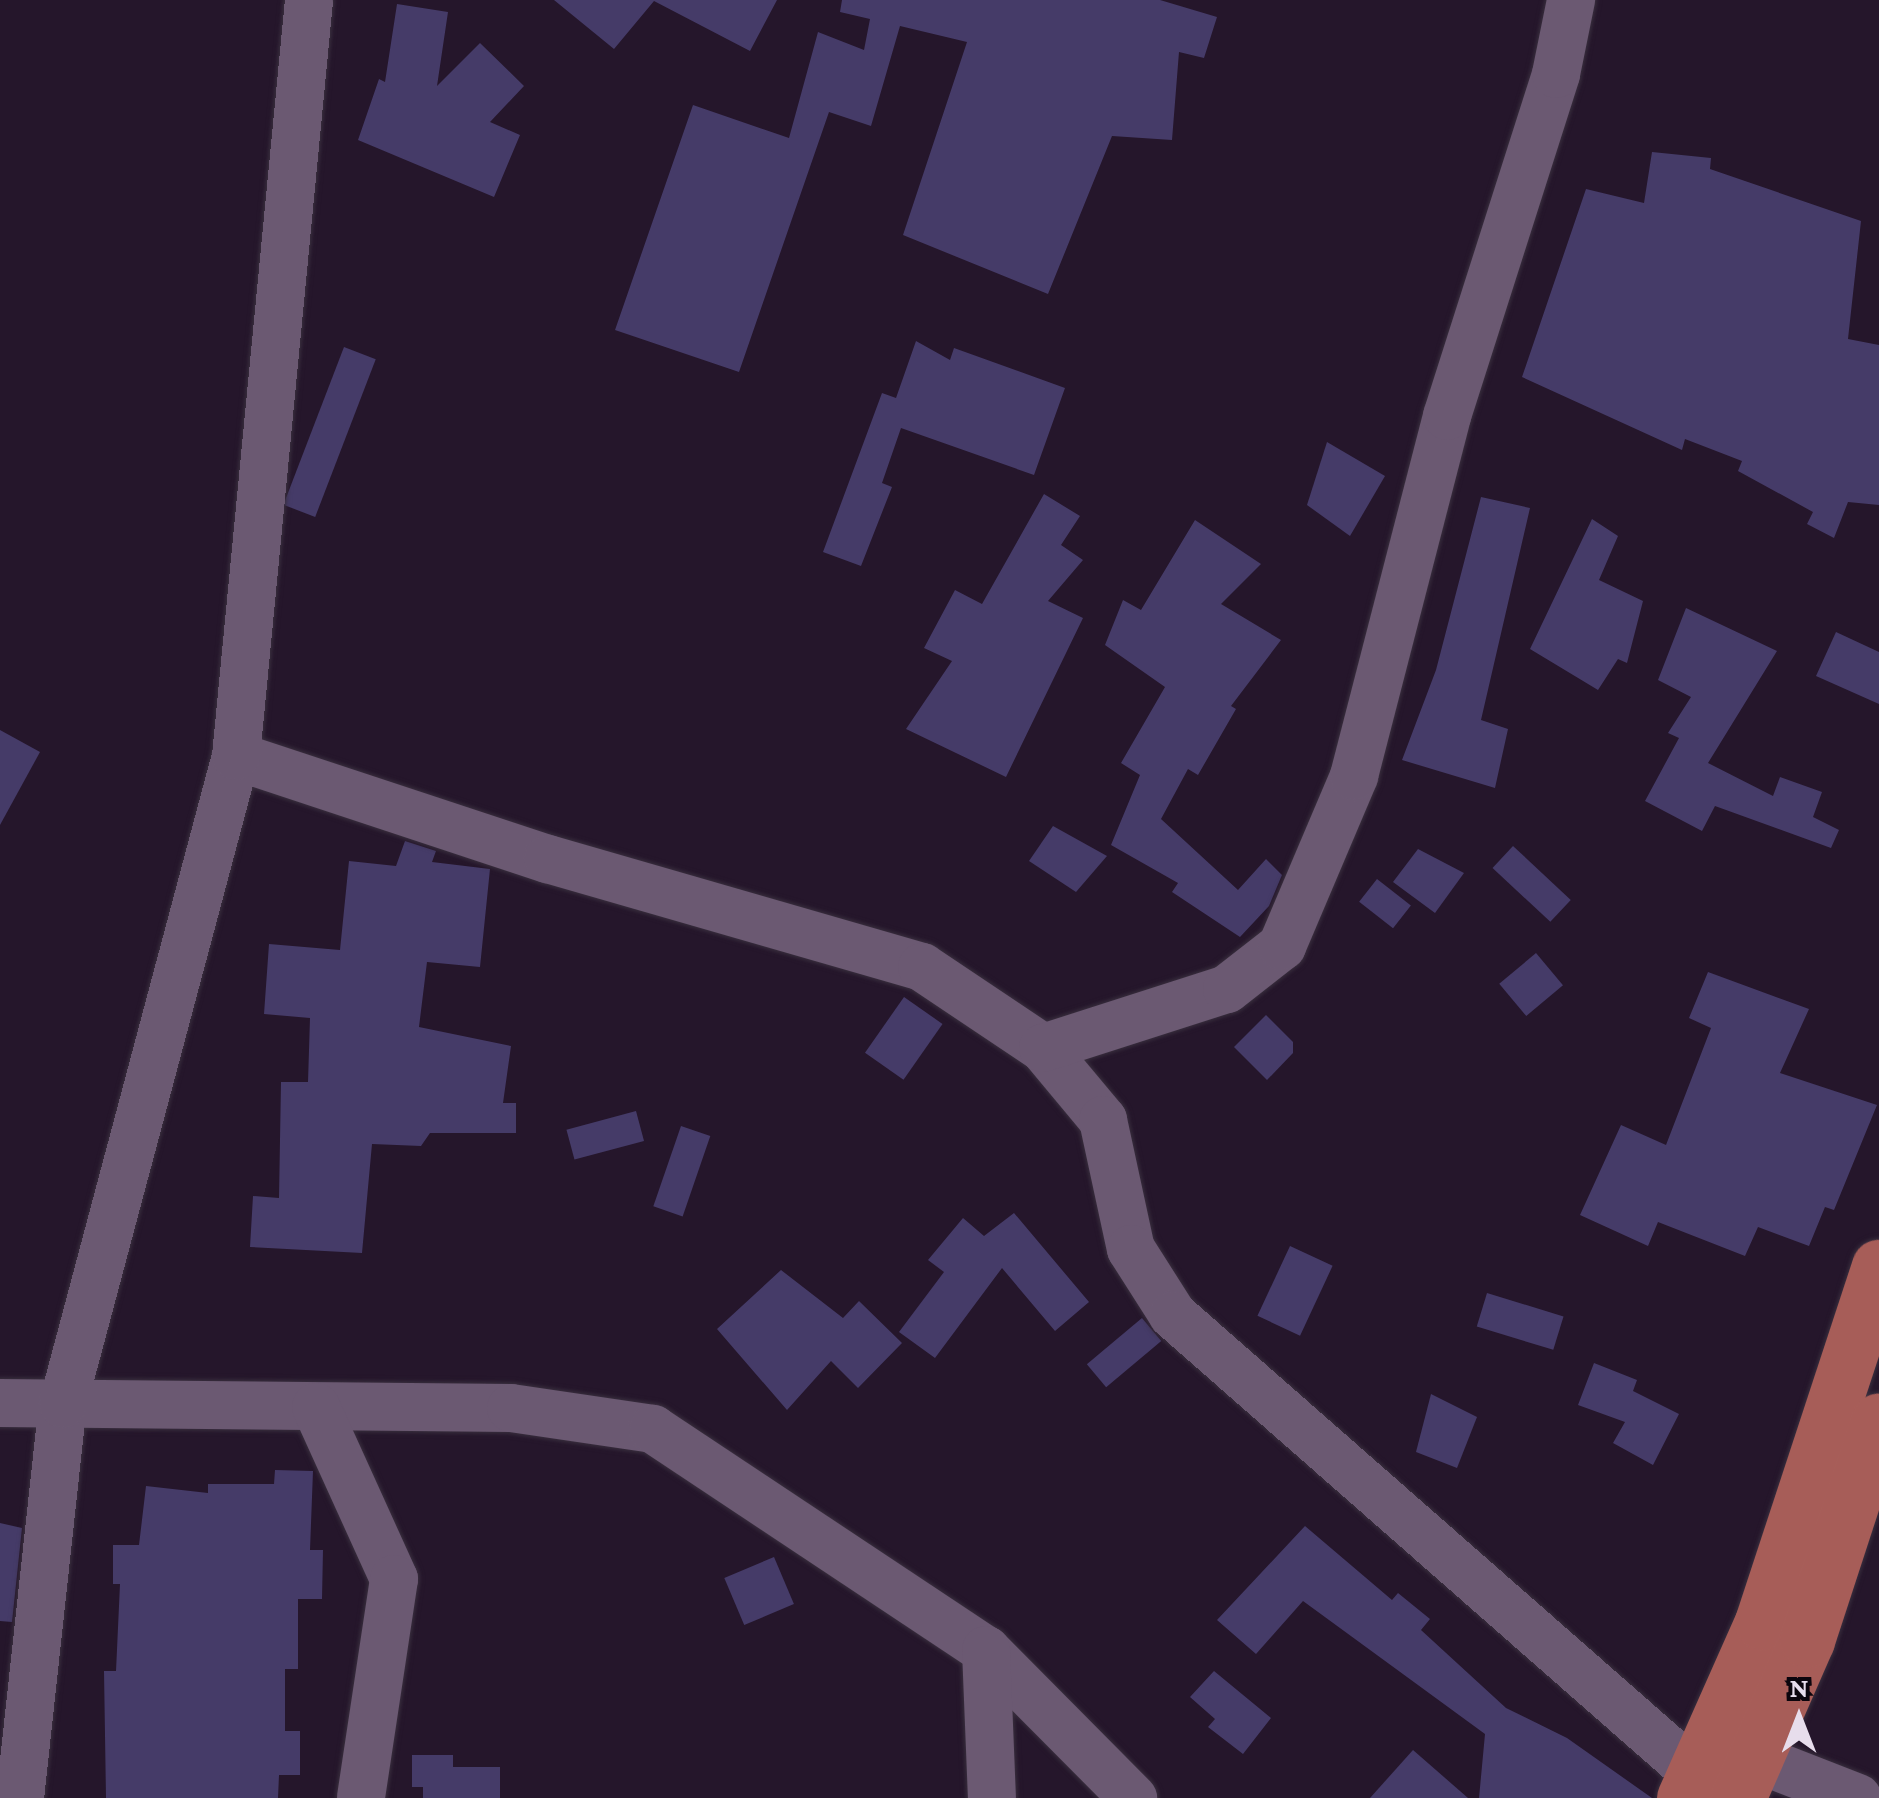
<!DOCTYPE html>
<style>
body{margin:0}
#map{position:relative;width:1879px;height:1798px;overflow:hidden;background:#25162b;font-family:"Crimson Pro",serif}
div>[style]{position:absolute}
.building>*{inset:0;background:#453b68;transform-origin:0 0}
.roads{filter:drop-shadow(0 0 2px #392f3e) drop-shadow(0 0 2px #392f3e)}
.minor>*{height:48px;margin:-24px;padding:0 24px;transform-origin:24px;border-radius:24px;background:#6b5972}
.major>*{height:55px;margin:-27.5px;padding:0 27.5px;transform-origin:27.5px;border-radius:27.5px;background:#a75d58}
span{translate:-50% -50%;white-space:nowrap;text-align:center;line-height:1.15;-webkit-text-stroke:10px #0b050d;paint-order:stroke}
.north{position:absolute;left:1749px;top:1668px;width:100px;height:100px;-webkit-text-stroke:8px #0b050d;paint-order:stroke;rotate:0deg;font-size:28px;font-weight:700;line-height:40px;text-align:center;color:#e7ddec}
.north::after{content:'';display:block;margin:auto;width:35px;height:45px;background:#e7ddec;clip-path:polygon(50% 0,100% 100%,50% 72%,0 100%)}
</style>
<div id="map">
<div class="building">
<i style="clip-path:polygon(554px 0,777px 0,750px 51px,654px 1px,614px 49px)"></i>
<i style="clip-path:polygon(842px 0,1160px 0,1217px 17px,1204px 58px,1179px 52px,1172px 140px,1112px 136px,1048px 294px,903px 235px,967px 42px,900px 26px,871px 126px,829px 112px,739px 372px,615px 330px,693px 105px,789px 138px,818px 32px,864px 50px,870px 19px,840px 12px)"></i>
<i style="clip-path:polygon(397px 4px,448px 12px,437px 86px,480px 43px,524px 86px,490px 122px,520px 135px,494px 197px,358px 140px,379px 79px,385px 82px)"></i>
<i style="clip-path:polygon(1652px 152px,1711px 158px,1710px 169px,1861px 221px,1848px 339px,1879px 345px,1879px 505px,1848px 502px,1834px 538px,1807px 524px,1813px 512px,1738px 471px,1742px 461px,1685px 439px,1682px 450px,1522px 377px,1586px 189px,1644px 203px)"></i>
<i style="clip-path:polygon(916px 341px,950px 360px,954px 348px,1065px 388px,1034px 475px,901px 428px,882px 483px,892px 487px,861px 566px,823px 552px,882px 393px,896px 398px)"></i>
<i style="left:344px;top:347px;width:34px;height:169px;rotate:21deg"></i>
<i style="clip-path:polygon(1327px 442px,1385px 476px,1350px 536px,1307px 505px)"></i>
<i style="clip-path:polygon(1044px 494px,1080px 516px,1061px 545px,1083px 560px,1048px 601px,1083px 618px,1006px 777px,906px 729px,952px 661px,924px 648px,955px 590px,982px 604px)"></i>
<i style="clip-path:polygon(1481px 497px,1530px 508px,1481px 720px,1508px 729px,1495px 788px,1402px 760px,1436px 670px)"></i>
<i style="clip-path:polygon(1592px 519px,1618px 536px,1599px 580px,1643px 601px,1627px 663px,1618px 659px,1598px 690px,1530px 649px)"></i>
<i style="clip-path:polygon(1195px 520px,1261px 564px,1221px 604px,1281px 640px,1231px 706px,1236px 709px,1198px 775px,1188px 769px,1161px 819px,1238px 890px,1266px 859px,1282px 875px,1269px 906px,1240px 937px,1172px 892px,1178px 883px,1111px 845px,1140px 775px,1121px 763px,1165px 687px,1105px 645px,1123px 600px,1141px 610px)"></i>
<i style="clip-path:polygon(1686px 608px,1777px 651px,1708px 763px,1773px 796px,1780px 777px,1822px 792px,1813px 817px,1839px 830px,1831px 848px,1715px 806px,1702px 831px,1645px 801px,1679px 738px,1668px 733px,1691px 697px,1658px 680px)"></i>
<i style="clip-path:polygon(1836px 632px,1879px 652px,1879px 704px,1816px 676px)"></i>
<i style="clip-path:polygon(0 730px,40px 752px,0 825px)"></i>
<i style="clip-path:polygon(1053px 826px,1107px 856px,1076px 892px,1029px 861px)"></i>
<i style="clip-path:polygon(405px 841px,436px 851px,432px 862px,490px 869px,480px 967px,427px 962px,419px 1027px,511px 1046px,503px 1103px,516px 1103px,516px 1133px,430px 1133px,421px 1146px,372px 1144px,362px 1253px,250px 1247px,253px 1196px,279px 1198px,281px 1082px,308px 1082px,310px 1018px,264px 1014px,269px 944px,340px 950px,349px 861px,396px 866px)"></i>
<i style="left:1513px;top:846px;width:79px;height:30px;rotate:43deg"></i>
<i style="clip-path:polygon(1418px 849px,1464px 873px,1435px 913px,1393px 882px)"></i>
<i style="left:1377px;top:879px;width:43px;height:29px;rotate:38deg"></i>
<i style="left:1536px;top:953px;width:42px;height:48px;rotate:50deg"></i>
<i style="clip-path:polygon(1708px 972px,1809px 1009px,1780px 1073px,1877px 1105px,1834px 1210px,1825px 1207px,1809px 1246px,1758px 1227px,1745px 1256px,1658px 1222px,1648px 1246px,1580px 1215px,1621px 1125px,1666px 1145px,1711px 1028px,1689px 1018px)"></i>
<i style="left:904px;top:997px;width:47px;height:68px;rotate:35deg"></i>
<i style="clip-path:polygon(1266px 1015px,1293px 1042px,1293px 1053px,1267px 1080px,1234px 1047px)"></i>
<i style="left:636px;top:1111px;width:31px;height:72px;rotate:75deg"></i>
<i style="left:681px;top:1126px;width:31px;height:85px;rotate:19deg"></i>
<i style="clip-path:polygon(1014px 1213px,1089px 1302px,1055px 1331px,1002px 1268px,935px 1358px,899px 1332px,944px 1272px,928px 1260px,963px 1218px,984px 1236px)"></i>
<i style="left:1290px;top:1246px;width:47px;height:77px;rotate:25deg"></i>
<i style="clip-path:polygon(781px 1270px,843px 1318px,859px 1301px,902px 1343px,858px 1388px,831px 1361px,787px 1410px,717px 1329px)"></i>
<i style="left:1487px;top:1293px;width:80px;height:35px;rotate:17deg"></i>
<i style="left:1142px;top:1318px;width:30px;height:72px;rotate:50deg"></i>
<i style="clip-path:polygon(1594px 1363px,1637px 1380px,1633px 1391px,1679px 1414px,1653px 1465px,1613px 1443px,1625px 1422px,1578px 1405px)"></i>
<i style="clip-path:polygon(1431px 1394px,1477px 1417px,1457px 1468px,1416px 1452px)"></i>
<i style="clip-path:polygon(275px 1470px,313px 1471px,310px 1550px,323px 1550px,322px 1599px,298px 1599px,298px 1669px,285px 1669px,285px 1731px,300px 1731px,300px 1775px,279px 1775px,278px 1798px,106px 1798px,104px 1671px,116px 1671px,120px 1584px,113px 1584px,113px 1545px,139px 1545px,146px 1486px,208px 1493px,208px 1484px,274px 1484px)"></i>
<i style="clip-path:polygon(0 1523px,22px 1528px,12px 1622px,0 1621px)"></i>
<i style="clip-path:polygon(1305px 1526px,1392px 1600px,1398px 1593px,1430px 1619px,1421px 1630px,1506px 1708px,1567px 1738px,1652px 1798px,1479px 1798px,1485px 1734px,1303px 1601px,1256px 1654px,1217px 1620px)"></i>
<i style="left:774px;top:1557px;width:51px;height:54px;rotate:67deg"></i>
<i style="clip-path:polygon(1214px 1671px,1271px 1718px,1243px 1754px,1208px 1727px,1215px 1719px,1190px 1697px)"></i>
<i style="clip-path:polygon(1413px 1750px,1468px 1798px,1370px 1798px)"></i>
<i style="clip-path:polygon(412px 1755px,453px 1755px,453px 1767px,500px 1767px,500px 1798px,423px 1798px,423px 1787px,412px 1787px)"></i>
</div>
<div class="roads">
<div class="minor">
<i style="left:236px;top:756px;width:329px;rotate:18.3deg"></i>
<i style="left:548px;top:859px;width:389px;rotate:16.1deg"></i>
<i style="left:922px;top:967px;width:146px;rotate:33.8deg"></i>
<i style="left:1043px;top:1048px;width:94px;rotate:50.2deg"></i>
<i style="left:1103px;top:1120px;width:132px;rotate:77.8deg"></i>
<i style="left:1131px;top:1249px;width:78px;rotate:57.5deg"></i>
<i style="left:1173px;top:1315px;width:696px;rotate:41.27deg"></i>
<i style="left:1043px;top:1048px;width:193px;rotate:-17.8deg"></i>
<i style="left:1227px;top:989px;width:70px;rotate:-38deg"></i>
<i style="left:1282px;top:946px;width:185px;rotate:-67deg"></i>
<i style="left:1354px;top:776px;width:372px;rotate:-75.5deg"></i>
<i style="left:1447px;top:416px;width:359px;rotate:-72.3deg"></i>
<i style="left:1556px;top:74px;width:76px;rotate:-78.5deg"></i>
<i style="left:0;top:1403px;width:511px;rotate:0.56deg"></i>
<i style="left:511px;top:1408px;width:144px;rotate:8.4deg"></i>
<i style="left:653px;top:1429px;width:400px;rotate:33.6deg"></i>
<i style="left:986px;top:1650px;width:209px;rotate:45.2deg"></i>
<i style="left:316px;top:1407px;width:189px;rotate:65.6deg"></i>
<i style="left:394px;top:1579px;width:221px;rotate:98.6deg"></i>
<i style="left:986px;top:1650px;width:148px;rotate:87.7deg"></i>
<i style="left:1755px;top:1758px;width:110px;rotate:21.2deg"></i>
<i style="left:20px;top:1798px;width:396px;rotate:-83.8deg"></i>
<i style="left:63px;top:1404px;width:671px;rotate:-75.05deg"></i>
<i style="left:236px;top:756px;width:760px;rotate:-84.48deg"></i>
</div>
<div class="major">
<i style="left:1684px;top:1798px;width:193px;rotate:-66.1deg"></i>
<i style="left:1762px;top:1622px;width:374px;rotate:-71.8deg"></i>
<i style="left:1738px;top:1798px;width:172px;rotate:-66.4deg"></i>
<i style="left:1807px;top:1640px;width:231px;rotate:-71.9deg"></i>
</div>
</div>
<div class="north">N</div>
</div>
